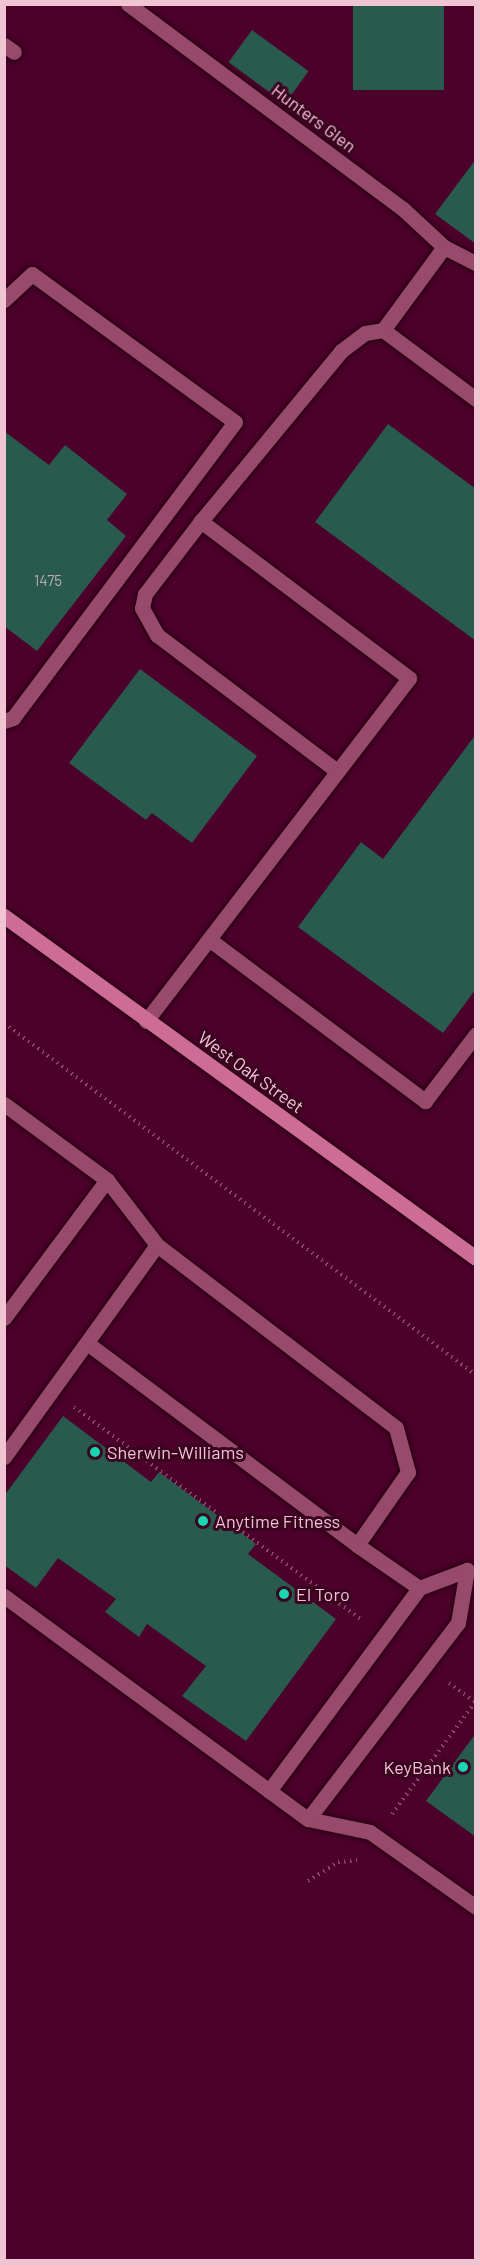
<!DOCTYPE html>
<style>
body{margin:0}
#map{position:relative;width:480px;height:2265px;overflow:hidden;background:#4c012a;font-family:Barlow,sans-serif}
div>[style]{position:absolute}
.building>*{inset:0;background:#285a4e;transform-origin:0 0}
.path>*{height:4px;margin-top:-2px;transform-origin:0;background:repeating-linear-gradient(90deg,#8b4c6b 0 1.5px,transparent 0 6px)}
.roads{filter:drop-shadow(0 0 2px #240111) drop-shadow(0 0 2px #240111)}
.minor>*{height:15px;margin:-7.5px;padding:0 7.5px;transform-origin:7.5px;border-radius:7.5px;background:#974a6a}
.major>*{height:15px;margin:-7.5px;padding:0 7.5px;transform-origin:7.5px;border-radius:7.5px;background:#cd6d95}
.dots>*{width:16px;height:16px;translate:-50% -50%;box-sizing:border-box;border:3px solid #3a0420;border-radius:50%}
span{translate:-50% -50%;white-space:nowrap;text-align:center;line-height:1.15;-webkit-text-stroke:6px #3a0420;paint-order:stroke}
.number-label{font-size:15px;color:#bfaab2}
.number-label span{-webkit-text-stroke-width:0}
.street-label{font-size:18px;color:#f1c4d4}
.poi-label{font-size:18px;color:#f1c4d4}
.left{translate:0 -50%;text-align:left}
.right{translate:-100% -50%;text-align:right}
.frame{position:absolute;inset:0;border:6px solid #f1c4d4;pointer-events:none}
</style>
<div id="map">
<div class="building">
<i style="left:353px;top:4px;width:91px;height:86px"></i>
<i style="left:252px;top:30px;width:70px;height:40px;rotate:36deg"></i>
<i style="clip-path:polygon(476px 159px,476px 244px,435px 214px)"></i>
<i style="clip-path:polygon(388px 424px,476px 489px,476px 641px,315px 522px)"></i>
<i style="clip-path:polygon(4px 431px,49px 465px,65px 445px,127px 494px,107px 520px,126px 536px,37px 651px,4px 626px)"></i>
<i style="clip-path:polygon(140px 669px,257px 756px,192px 843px,152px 813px,146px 820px,69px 763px)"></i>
<i style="clip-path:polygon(476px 734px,476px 989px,443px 1033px,298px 927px,361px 842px,383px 859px)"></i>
<i style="clip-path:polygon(63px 1416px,151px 1482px,159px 1472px,256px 1544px,248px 1554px,336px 1619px,246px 1741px,182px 1696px,206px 1666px,147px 1624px,139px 1637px,105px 1612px,116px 1599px,58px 1558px,36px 1588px,4px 1565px,4px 1496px)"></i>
<i style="clip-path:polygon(476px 1733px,476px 1837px,426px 1801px)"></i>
</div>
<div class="path">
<i style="left:4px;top:1023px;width:589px;rotate:36.71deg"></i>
<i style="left:74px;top:1407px;width:358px;rotate:36.5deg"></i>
<i style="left:449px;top:1683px;width:32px;rotate:36deg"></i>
<i style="left:392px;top:1814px;width:141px;rotate:-53.4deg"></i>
<i style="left:308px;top:1881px;width:36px;rotate:-32deg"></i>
<i style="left:338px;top:1862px;width:19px;rotate:-6deg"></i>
</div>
<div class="roads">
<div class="minor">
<i style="left:128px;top:4px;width:343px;rotate:36.7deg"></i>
<i style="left:403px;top:209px;width:56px;rotate:42.8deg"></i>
<i style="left:444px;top:247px;width:36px;rotate:27deg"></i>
<i style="left:4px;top:45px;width:12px;rotate:35deg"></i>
<i style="left:444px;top:247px;width:103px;rotate:126.3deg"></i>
<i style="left:383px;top:330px;width:116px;rotate:36.6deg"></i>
<i style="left:4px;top:300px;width:38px;rotate:-43deg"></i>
<i style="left:32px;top:274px;width:251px;rotate:36.1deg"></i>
<i style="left:235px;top:422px;width:370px;rotate:126.9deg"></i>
<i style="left:13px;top:718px;width:9px;rotate:162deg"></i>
<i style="left:337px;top:771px;width:226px;rotate:-142.9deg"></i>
<i style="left:157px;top:635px;width:31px;rotate:-119deg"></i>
<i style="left:142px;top:608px;width:14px;rotate:-78deg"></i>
<i style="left:145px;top:594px;width:92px;rotate:-52.5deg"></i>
<i style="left:201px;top:521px;width:220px;rotate:-50.5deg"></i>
<i style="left:341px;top:351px;width:30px;rotate:-37deg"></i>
<i style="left:365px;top:333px;width:18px;rotate:-9deg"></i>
<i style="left:210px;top:940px;width:269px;rotate:36.8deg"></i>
<i style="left:425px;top:1101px;width:84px;rotate:-52.7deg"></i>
<i style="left:146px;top:1021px;width:432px;rotate:-52.5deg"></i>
<i style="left:409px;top:678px;width:261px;rotate:-143deg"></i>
<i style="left:4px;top:1104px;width:128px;rotate:36.4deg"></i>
<i style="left:107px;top:1180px;width:82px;rotate:52.4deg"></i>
<i style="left:4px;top:1318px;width:172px;rotate:-53.3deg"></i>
<i style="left:87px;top:1343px;width:337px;rotate:36.8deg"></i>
<i style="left:4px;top:1457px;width:261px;rotate:-54.2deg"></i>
<i style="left:157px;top:1245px;width:301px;rotate:37.4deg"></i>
<i style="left:396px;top:1428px;width:46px;rotate:74.7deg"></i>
<i style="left:408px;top:1472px;width:89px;rotate:124.9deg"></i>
<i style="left:357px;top:1545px;width:75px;rotate:34.7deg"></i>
<i style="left:4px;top:1596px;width:377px;rotate:36.3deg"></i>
<i style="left:308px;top:1819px;width:63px;rotate:11.8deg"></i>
<i style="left:370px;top:1832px;width:130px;rotate:35.3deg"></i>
<i style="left:269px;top:1791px;width:252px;rotate:-53.5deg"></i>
<i style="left:419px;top:1588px;width:51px;rotate:-20.6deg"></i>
<i style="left:308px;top:1819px;width:247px;rotate:-52.6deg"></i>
<i style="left:458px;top:1623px;width:54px;rotate:-80.4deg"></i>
</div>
<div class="major">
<i style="left:4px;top:916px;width:583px;rotate:35.93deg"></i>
</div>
</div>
<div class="dots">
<i style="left:95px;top:1452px;background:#19d5b2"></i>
<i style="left:203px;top:1521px;background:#19d5b2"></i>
<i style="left:284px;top:1594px;background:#19d5b2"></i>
<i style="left:463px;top:1767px;background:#19d5b2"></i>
</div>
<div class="number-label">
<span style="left:48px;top:581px">1475</span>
</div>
<div class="street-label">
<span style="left:314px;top:118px;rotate:37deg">Hunters Glen</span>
<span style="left:251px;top:1072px;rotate:36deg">West Oak Street</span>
</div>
<div class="poi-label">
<span class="left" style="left:107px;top:1452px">Sherwin-Williams</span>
<span class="left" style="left:215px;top:1521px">Anytime Fitness</span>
<span class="left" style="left:296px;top:1594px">El Toro</span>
<span class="right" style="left:451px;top:1767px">KeyBank</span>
</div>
<div class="frame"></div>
</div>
